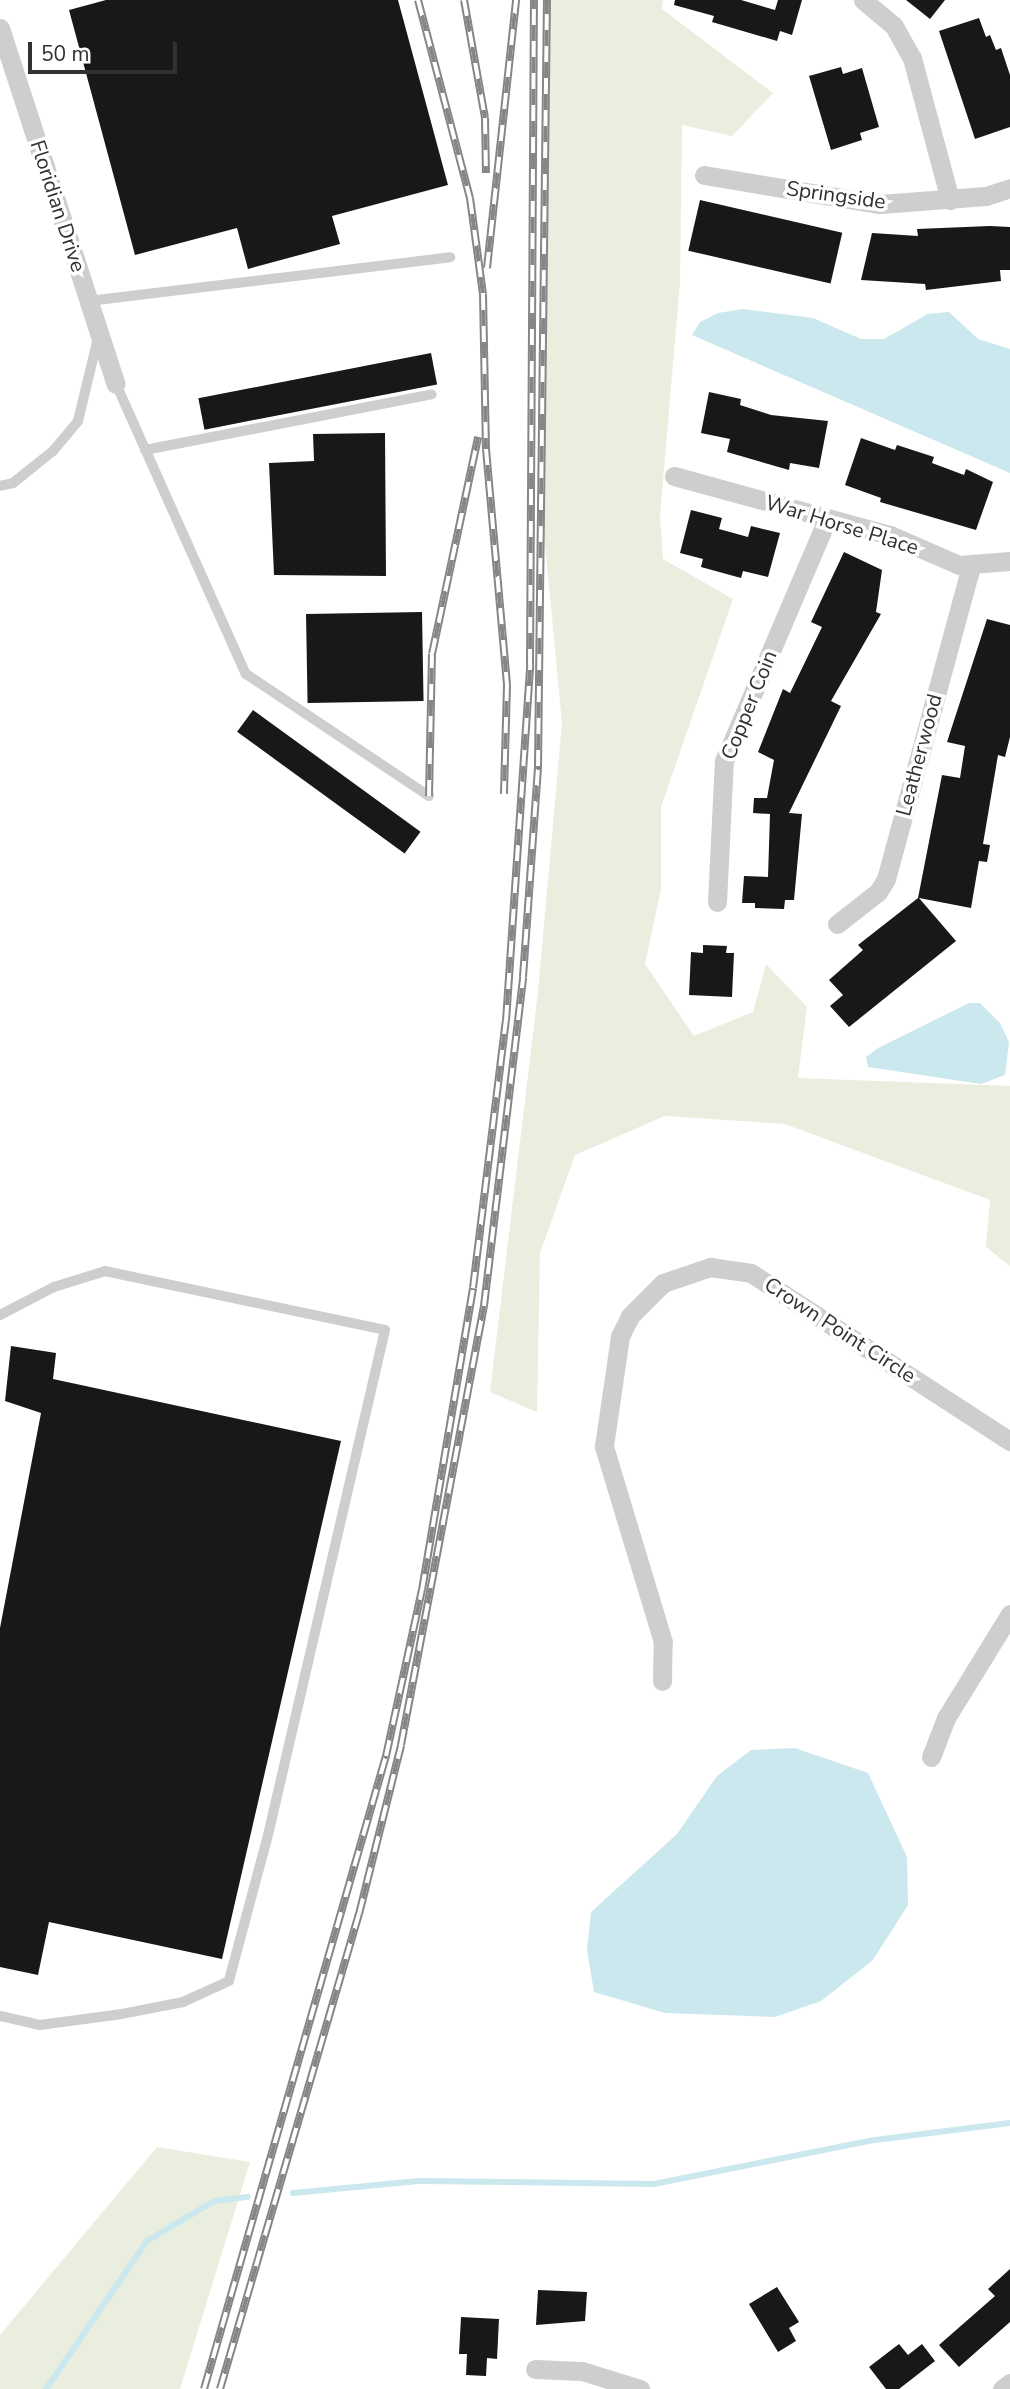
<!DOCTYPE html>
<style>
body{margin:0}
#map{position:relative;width:1010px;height:2389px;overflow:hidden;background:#fff;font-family:"Nunito Sans",sans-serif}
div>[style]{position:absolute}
.green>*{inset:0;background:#eaeede}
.water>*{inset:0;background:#cae8ee}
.stream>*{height:6px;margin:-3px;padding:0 3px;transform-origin:3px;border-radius:3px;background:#cae8ee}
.building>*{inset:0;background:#181818;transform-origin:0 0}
.service>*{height:10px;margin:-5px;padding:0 5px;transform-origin:5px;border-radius:5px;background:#cecece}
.minor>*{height:19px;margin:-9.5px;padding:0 9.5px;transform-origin:9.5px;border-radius:9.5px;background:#cecece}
.rail>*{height:8px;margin-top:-4px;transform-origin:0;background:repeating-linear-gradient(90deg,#fff 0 16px,#868686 0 32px);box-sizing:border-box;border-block:2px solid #868686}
span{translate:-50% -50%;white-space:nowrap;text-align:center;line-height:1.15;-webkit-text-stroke:7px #fff;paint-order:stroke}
.street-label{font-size:21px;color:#313131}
.scale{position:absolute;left:28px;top:42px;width:149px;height:32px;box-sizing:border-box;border:4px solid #313131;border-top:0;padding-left:9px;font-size:21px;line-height:24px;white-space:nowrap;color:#313131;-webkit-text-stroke:5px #fff;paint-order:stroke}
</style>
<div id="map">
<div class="green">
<i style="clip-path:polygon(547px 0,663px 0,662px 9px,773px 93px,732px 136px,682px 125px,680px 282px,660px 516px,663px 559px,733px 599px,661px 807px,661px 889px,645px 964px,694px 1036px,753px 1012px,766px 964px,807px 1007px,798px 1078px,1010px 1086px,1010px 1266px,986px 1247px,990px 1200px,785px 1124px,665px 1116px,575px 1155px,540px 1253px,537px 1412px,490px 1392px,538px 992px,562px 723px,544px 533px)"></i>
<i style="clip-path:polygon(157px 2147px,250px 2162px,180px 2389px,0 2389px,0 2335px)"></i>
</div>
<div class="water">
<i style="clip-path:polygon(743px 309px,813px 318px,861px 339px,884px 339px,928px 314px,949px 312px,978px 339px,1010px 349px,1010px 473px,692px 335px,700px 322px,718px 313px)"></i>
<i style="clip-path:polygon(969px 1003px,980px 1003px,1000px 1023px,1009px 1042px,1005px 1075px,981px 1084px,868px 1067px,866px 1057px,878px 1048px)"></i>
<i style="clip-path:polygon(795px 1748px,868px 1773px,907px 1857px,908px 1905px,873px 1960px,821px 2001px,775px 2017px,665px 2013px,594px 1992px,587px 1950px,591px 1912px,677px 1834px,717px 1776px,751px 1750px)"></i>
</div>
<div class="stream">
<i style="left:293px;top:2193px;width:126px;rotate:-5.5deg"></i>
<i style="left:418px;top:2181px;width:236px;rotate:0.7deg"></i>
<i style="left:654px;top:2184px;width:225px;rotate:-11.3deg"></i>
<i style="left:875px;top:2140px;width:136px;rotate:-7.2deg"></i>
<i style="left:46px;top:2389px;width:179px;rotate:-55.7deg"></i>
<i style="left:147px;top:2241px;width:78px;rotate:-30.8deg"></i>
<i style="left:214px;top:2201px;width:34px;rotate:-7deg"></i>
</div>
<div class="building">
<i style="clip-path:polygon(106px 0,398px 0,448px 185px,332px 216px,340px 244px,248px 269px,237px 228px,135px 255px,69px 10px)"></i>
<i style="clip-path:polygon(675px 0,741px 0,775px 10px,778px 0,802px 0,792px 35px,780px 31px,777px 41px,712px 22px,714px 16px,674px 5px)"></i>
<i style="clip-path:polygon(906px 0,945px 0,930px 19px)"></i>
<i style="clip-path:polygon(979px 18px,986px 37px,990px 35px,996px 50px,1001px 48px,1010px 75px,1010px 127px,975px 139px,939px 31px)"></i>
<i style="clip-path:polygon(841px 67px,843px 74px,862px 68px,879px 127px,860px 133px,862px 140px,831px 150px,809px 76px)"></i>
<i style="left:700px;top:200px;width:146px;height:52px;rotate:13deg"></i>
<i style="clip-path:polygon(990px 226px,1010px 227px,1010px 270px,1000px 270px,1001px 281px,926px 290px,925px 284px,861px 280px,872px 233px,918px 236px,917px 229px)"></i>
<i style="left:431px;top:353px;width:32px;height:237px;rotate:79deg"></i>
<i style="clip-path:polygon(709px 392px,741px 399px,740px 405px,771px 415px,828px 421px,819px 468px,790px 463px,789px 470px,727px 452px,730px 439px,701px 433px)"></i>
<i style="clip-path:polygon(385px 433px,386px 576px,274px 575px,269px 463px,314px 461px,313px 434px)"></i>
<i style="clip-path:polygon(861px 438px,895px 450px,897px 445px,934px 457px,932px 463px,964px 475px,966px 469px,993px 482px,976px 530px,880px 502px,881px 498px,845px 485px)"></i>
<i style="clip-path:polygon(691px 510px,722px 518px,719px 529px,748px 537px,751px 526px,780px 533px,768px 577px,743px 571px,741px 578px,701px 567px,703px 559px,680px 553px)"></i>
<i style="clip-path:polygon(844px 552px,882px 570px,876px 612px,881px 614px,831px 701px,841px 706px,789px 813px,802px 814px,794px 900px,785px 900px,784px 909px,755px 908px,755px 903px,742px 903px,744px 876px,768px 877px,770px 814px,753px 813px,754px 798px,767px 798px,774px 760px,758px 752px,783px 689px,790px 693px,822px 627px,811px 622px)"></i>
<i style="left:422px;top:612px;width:89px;height:116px;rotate:89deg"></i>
<i style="clip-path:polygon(987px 619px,1010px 625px,1010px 737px,1005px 757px,998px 755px,983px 844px,990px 845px,987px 862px,979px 861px,971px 908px,919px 898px,956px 941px,849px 1027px,830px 1006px,843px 995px,829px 980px,863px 950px,858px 945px,918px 898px,942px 775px,960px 778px,965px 746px,947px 742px)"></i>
<i style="left:253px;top:710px;width:207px;height:27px;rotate:36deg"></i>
<i style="clip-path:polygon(703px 945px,727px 946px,726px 953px,734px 953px,732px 997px,689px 995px,691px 952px,703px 953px)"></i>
<i style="clip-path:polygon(11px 1346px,56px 1353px,53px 1379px,341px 1441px,222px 1959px,49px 1922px,38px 1975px,0 1967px,0 1628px,41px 1413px,5px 1401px)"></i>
<i style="clip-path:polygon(1010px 2269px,1010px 2322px,959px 2367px,939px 2345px,995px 2296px,988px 2289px)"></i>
<i style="clip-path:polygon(777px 2287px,799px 2322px,789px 2328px,796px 2341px,778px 2352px,749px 2304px)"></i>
<i style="clip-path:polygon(538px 2290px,587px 2292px,585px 2321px,536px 2325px)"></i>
<i style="clip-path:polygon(461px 2317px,499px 2319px,497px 2359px,487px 2358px,486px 2376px,466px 2375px,467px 2354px,459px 2354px)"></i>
<i style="clip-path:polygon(899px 2344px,908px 2355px,922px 2344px,935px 2361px,899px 2389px,886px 2389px,869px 2367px)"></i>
</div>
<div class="service">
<i style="left:89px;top:301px;width:364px;rotate:-6.9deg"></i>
<i style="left:116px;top:384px;width:318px;rotate:65.9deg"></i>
<i style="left:246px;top:674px;width:220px;rotate:33.7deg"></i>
<i style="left:145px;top:450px;width:292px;rotate:-11deg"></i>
<i style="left:0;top:486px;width:13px;rotate:-13deg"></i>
<i style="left:13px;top:483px;width:51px;rotate:-38.7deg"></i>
<i style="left:53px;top:451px;width:39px;rotate:-50deg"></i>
<i style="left:78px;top:421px;width:85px;rotate:-76.5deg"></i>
<i style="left:0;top:1315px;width:61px;rotate:-27.4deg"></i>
<i style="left:54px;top:1287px;width:53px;rotate:-17.4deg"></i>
<i style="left:105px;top:1271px;width:286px;rotate:11.9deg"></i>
<i style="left:385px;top:1330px;width:518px;rotate:103.04deg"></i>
<i style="left:268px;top:1835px;width:151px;rotate:105deg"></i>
<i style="left:229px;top:1981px;width:51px;rotate:155.5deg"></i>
<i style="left:183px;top:2002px;width:62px;rotate:168.9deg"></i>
<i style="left:122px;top:2014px;width:83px;rotate:172.4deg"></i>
<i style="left:40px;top:2025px;width:41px;rotate:-167.3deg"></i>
</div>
<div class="minor">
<i style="left:863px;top:0;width:40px;rotate:40deg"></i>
<i style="left:894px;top:26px;width:37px;rotate:61deg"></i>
<i style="left:912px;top:58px;width:147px;rotate:75deg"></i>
<i style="left:0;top:28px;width:374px;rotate:72deg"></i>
<i style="left:704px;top:175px;width:178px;rotate:9.4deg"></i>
<i style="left:880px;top:204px;width:106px;rotate:-4.3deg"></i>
<i style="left:986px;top:196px;width:25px;rotate:-18deg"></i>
<i style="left:674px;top:476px;width:224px;rotate:15.3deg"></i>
<i style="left:890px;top:535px;width:75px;rotate:23.5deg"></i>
<i style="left:959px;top:565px;width:51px;rotate:-4.5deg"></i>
<i style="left:717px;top:902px;width:141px;rotate:-87.2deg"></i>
<i style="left:724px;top:761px;width:263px;rotate:-66.9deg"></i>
<i style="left:837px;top:924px;width:52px;rotate:-38deg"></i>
<i style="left:878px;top:892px;width:15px;rotate:-58deg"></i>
<i style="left:886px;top:879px;width:323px;rotate:-74.8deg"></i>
<i style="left:662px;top:1681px;width:39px;rotate:-89deg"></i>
<i style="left:663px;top:1642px;width:205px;rotate:-106.8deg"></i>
<i style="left:604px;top:1446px;width:111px;rotate:-81.7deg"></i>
<i style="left:620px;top:1336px;width:22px;rotate:-63deg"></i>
<i style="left:630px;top:1316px;width:47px;rotate:-45deg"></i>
<i style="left:663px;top:1283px;width:50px;rotate:-18.8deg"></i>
<i style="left:710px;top:1267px;width:41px;rotate:8.3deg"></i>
<i style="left:751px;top:1273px;width:309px;rotate:33deg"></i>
<i style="left:931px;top:1757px;width:42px;rotate:-69deg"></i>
<i style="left:946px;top:1718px;width:122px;rotate:-58.4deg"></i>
<i style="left:535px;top:2369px;width:47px;rotate:2.4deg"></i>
<i style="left:582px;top:2371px;width:61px;rotate:17.2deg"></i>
<i style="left:1002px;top:2389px;width:10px;rotate:-37deg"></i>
</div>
<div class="rail">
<i style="left:418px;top:0;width:205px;rotate:75.3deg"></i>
<i style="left:470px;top:198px;width:97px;rotate:82.3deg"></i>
<i style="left:483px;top:294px;width:155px;rotate:88.9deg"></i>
<i style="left:486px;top:449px;width:237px;rotate:84.9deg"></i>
<i style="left:507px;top:685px;width:109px;rotate:91.6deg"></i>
<i style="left:464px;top:0;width:120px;rotate:79.9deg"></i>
<i style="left:485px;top:118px;width:55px;rotate:89deg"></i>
<i style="left:487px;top:268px;width:270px;rotate:-83.8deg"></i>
<i style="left:429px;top:796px;width:142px;rotate:-88.8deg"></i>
<i style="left:432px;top:654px;width:222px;rotate:-78deg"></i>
<i style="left:204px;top:2389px;width:659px;rotate:-73.96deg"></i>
<i style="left:386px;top:1756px;width:170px;rotate:-77.8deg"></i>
<i style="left:422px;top:1590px;width:306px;rotate:-80.4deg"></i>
<i style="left:473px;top:1288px;width:269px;rotate:-83deg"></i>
<i style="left:506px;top:1021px;width:357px;rotate:-86.1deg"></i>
<i style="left:530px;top:665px;width:665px;rotate:-89.66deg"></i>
<i style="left:220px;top:2389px;width:495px;rotate:-73.7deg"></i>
<i style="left:359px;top:1914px;width:174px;rotate:-76deg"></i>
<i style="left:401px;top:1745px;width:447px;rotate:-79.3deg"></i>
<i style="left:484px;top:1306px;width:331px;rotate:-83.2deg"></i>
<i style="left:523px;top:977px;width:212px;rotate:-85.9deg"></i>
<i style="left:538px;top:766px;width:766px;rotate:-89.33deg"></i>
</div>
<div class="street-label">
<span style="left:836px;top:195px;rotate:8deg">Springside</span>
<span style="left:58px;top:206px;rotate:72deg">Floridian Drive</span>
<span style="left:842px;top:525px;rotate:17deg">War Horse Place</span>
<span style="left:749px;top:705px;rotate:-68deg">Copper Coin</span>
<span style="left:919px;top:755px;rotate:-75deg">Leatherwood</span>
<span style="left:840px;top:1330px;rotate:33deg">Crown Point Circle</span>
</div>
<div class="scale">50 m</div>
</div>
